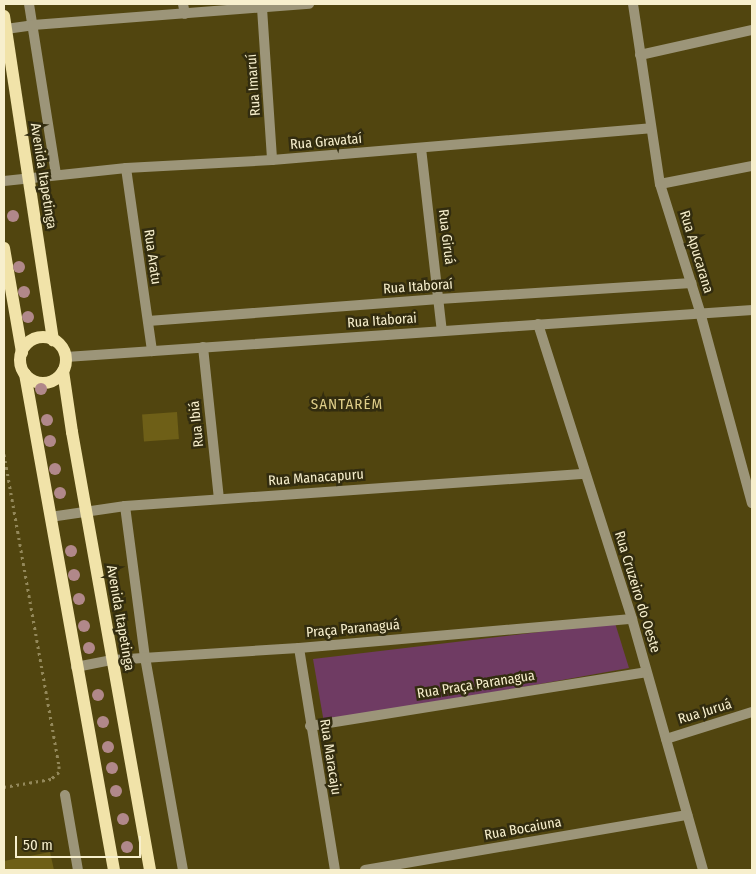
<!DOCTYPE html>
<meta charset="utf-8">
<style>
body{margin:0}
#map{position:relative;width:756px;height:874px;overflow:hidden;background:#51450f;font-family:"Fira Sans Condensed",sans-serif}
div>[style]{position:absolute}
.green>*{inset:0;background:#6f3b63}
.building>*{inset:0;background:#6e5f17;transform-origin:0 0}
.path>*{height:3px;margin-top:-1.5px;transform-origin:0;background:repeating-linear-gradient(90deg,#93885a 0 2.5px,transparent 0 6.5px)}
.minor>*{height:10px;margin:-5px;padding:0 5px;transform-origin:5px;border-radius:5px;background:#9c9579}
.tertiary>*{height:10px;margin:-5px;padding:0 5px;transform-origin:5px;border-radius:5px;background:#9c9579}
.primary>*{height:12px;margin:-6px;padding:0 6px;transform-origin:6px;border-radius:6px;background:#f1e3a9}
.primary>.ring{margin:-6px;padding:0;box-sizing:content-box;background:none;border:12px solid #f1e3a9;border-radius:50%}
.trees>*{width:12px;height:12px;margin:-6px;border-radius:50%;background:#b1888a}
span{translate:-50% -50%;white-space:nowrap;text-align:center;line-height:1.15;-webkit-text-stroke:5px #322c0f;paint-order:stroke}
.street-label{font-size:14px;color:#f7efcd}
.neighbourhood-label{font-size:15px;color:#decd88;letter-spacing:1px}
.frame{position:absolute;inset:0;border:5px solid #f7efcd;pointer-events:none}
.scale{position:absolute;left:15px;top:836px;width:126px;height:22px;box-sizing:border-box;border:2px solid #f7efcd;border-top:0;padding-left:6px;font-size:15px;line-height:18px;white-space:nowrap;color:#f7efcd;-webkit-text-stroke:4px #322c0f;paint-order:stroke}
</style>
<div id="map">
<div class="green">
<i style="clip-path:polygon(615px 623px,629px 668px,324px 723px,313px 659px)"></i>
</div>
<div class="building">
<i style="left:177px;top:412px;width:27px;height:35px;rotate:86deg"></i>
<i style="clip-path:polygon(50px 852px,54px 870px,4px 870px,4px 861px)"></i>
</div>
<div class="path">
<i style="left:4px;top:454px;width:317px;rotate:80deg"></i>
<i style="left:59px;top:766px;width:6px;rotate:90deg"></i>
<i style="left:59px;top:772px;width:11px;rotate:139deg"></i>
<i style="left:51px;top:779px;width:48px;rotate:170.3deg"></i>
</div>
<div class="minor">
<i style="left:29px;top:4px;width:172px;rotate:81deg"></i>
<i style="left:183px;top:4px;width:10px;rotate:79deg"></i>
<i style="left:633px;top:4px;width:182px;rotate:81.5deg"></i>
<i style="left:660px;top:184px;width:134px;rotate:72.6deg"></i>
<i style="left:700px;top:312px;width:198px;rotate:74.8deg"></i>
<i style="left:262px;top:8px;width:152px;rotate:86.2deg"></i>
<i style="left:6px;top:29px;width:27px;rotate:-8deg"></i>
<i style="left:33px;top:25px;width:277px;rotate:-4.4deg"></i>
<i style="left:640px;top:55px;width:115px;rotate:-12.6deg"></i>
<i style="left:421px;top:148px;width:184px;rotate:83.5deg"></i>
<i style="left:126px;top:168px;width:185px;rotate:81.9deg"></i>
<i style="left:4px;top:181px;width:123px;rotate:-6.1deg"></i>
<i style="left:126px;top:168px;width:146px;rotate:-3.1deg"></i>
<i style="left:272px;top:160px;width:380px;rotate:-4.8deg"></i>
<i style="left:660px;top:184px;width:94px;rotate:-11.1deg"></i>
<i style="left:148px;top:321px;width:292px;rotate:-4.3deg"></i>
<i style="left:439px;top:299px;width:253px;rotate:-3.6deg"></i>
<i style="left:538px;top:324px;width:310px;rotate:72.3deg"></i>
<i style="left:632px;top:619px;width:261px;rotate:74.2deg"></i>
<i style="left:203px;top:347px;width:152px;rotate:84deg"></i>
<i style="left:125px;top:506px;width:152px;rotate:82.5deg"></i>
<i style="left:145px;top:657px;width:216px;rotate:79.9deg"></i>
<i style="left:50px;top:517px;width:76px;rotate:-8.3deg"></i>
<i style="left:125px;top:506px;width:461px;rotate:-4deg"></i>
<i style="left:299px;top:648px;width:225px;rotate:80.8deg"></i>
<i style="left:76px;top:667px;width:37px;rotate:-11deg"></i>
<i style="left:112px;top:660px;width:187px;rotate:-3.7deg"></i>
<i style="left:299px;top:648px;width:334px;rotate:-5deg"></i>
<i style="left:310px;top:726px;width:340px;rotate:-9.1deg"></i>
<i style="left:666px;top:739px;width:90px;rotate:-17.4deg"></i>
<i style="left:65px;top:795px;width:76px;rotate:80.2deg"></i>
<i style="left:365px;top:870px;width:327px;rotate:-9.7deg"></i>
</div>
<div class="tertiary">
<i style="left:66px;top:357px;width:688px;rotate:-3.92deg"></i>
</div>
<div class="primary">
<i style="left:4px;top:16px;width:328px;rotate:81.4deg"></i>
<i style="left:4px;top:248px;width:106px;rotate:80.2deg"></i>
<i class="ring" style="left:20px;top:337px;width:34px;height:34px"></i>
<i style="left:63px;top:371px;width:62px;rotate:81.6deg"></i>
<i style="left:72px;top:432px;width:445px;rotate:79.9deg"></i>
<i style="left:25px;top:374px;width:504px;rotate:79.83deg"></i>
</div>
<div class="trees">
<i style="left:13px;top:216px"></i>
<i style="left:19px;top:267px"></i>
<i style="left:24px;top:292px"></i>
<i style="left:28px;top:317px"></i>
<i style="left:41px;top:389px"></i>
<i style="left:47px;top:420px"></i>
<i style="left:50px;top:441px"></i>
<i style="left:55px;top:469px"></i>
<i style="left:60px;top:493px"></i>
<i style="left:71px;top:551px"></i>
<i style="left:74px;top:575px"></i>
<i style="left:79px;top:599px"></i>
<i style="left:84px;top:626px"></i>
<i style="left:89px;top:648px"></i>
<i style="left:98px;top:695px"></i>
<i style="left:103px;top:722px"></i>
<i style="left:108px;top:747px"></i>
<i style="left:112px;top:768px"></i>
<i style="left:116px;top:791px"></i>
<i style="left:123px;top:819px"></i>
<i style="left:127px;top:847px"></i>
</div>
<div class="street-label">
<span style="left:254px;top:85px;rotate:-94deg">Rua Imaruí</span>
<span style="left:326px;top:142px;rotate:-5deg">Rua Gravataí</span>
<span style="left:43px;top:176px;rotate:81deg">Avenida Itapetinga</span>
<span style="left:446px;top:237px;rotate:83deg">Rua Giruá</span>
<span style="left:696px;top:252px;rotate:73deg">Rua Apucarana</span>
<span style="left:152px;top:257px;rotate:82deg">Rua Aratu</span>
<span style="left:418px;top:287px;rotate:-4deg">Rua Itaboraí</span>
<span style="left:382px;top:321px;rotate:-4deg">Rua Itaborai</span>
<span style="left:197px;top:424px;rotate:-96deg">Rua Ibiá</span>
<span style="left:316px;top:478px;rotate:-4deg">Rua Manacapuru</span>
<span style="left:637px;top:592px;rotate:73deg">Rua Cruzeiro do Oeste</span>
<span style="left:120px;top:618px;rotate:80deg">Avenida Itapetinga</span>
<span style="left:353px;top:629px;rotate:-5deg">Praça Paranaguá</span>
<span style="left:476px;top:685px;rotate:-9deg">Rua Praça Paranagua</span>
<span style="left:705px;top:712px;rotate:-17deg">Rua Juruá</span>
<span style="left:330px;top:757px;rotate:81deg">Rua Maracaju</span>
<span style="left:523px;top:829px;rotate:-10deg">Rua Bocaiuna</span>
</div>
<div class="neighbourhood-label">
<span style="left:347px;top:405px">SANTARÉM</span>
</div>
<div class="frame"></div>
<div class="scale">50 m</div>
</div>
